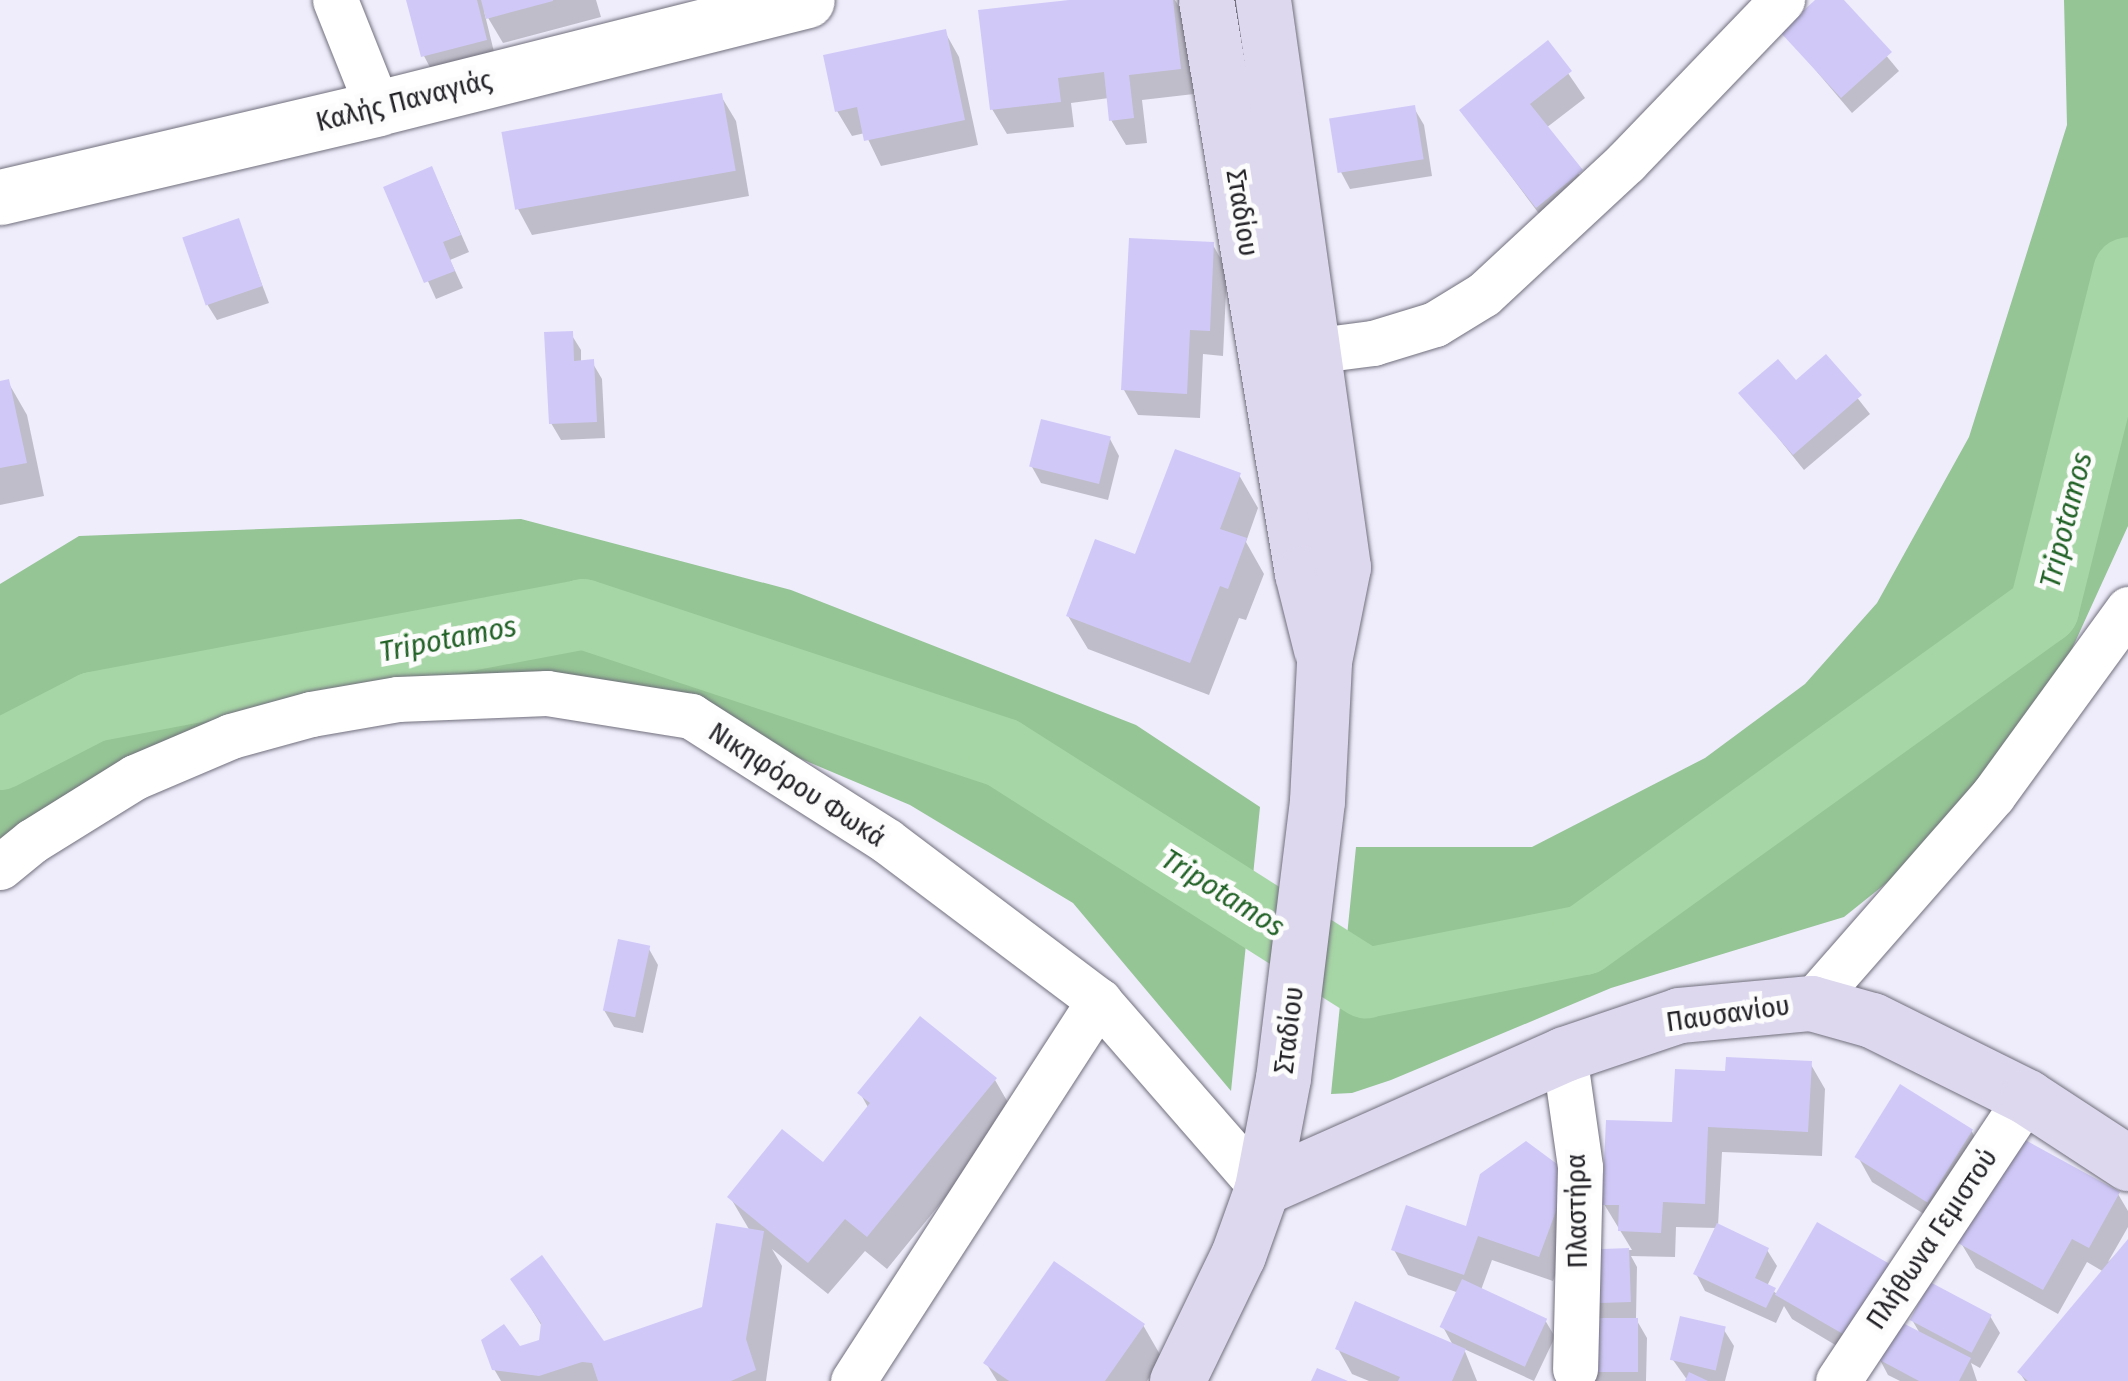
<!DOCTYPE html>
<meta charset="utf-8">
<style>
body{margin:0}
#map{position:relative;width:2128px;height:1381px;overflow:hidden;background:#efedfc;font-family:"Fira Sans Condensed",sans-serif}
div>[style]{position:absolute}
.forest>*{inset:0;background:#95c495}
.shadow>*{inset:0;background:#0003}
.river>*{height:70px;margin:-35px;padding:0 35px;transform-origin:35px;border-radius:35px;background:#a7d6a6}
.building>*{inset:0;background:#d0c9f8;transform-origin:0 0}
.roads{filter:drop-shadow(0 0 2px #716f7c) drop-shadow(0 0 2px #716f7c)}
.minor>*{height:45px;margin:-22.5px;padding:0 22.5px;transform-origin:22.5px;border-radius:22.5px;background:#fff}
.tertiary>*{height:55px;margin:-27.5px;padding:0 27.5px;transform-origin:27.5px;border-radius:27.5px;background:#fff}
.secondary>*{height:55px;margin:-27.5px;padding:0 27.5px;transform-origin:27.5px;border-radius:27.5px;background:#ddd8ee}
span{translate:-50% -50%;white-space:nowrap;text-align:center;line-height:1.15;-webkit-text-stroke:10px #fcfcfc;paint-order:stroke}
.street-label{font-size:28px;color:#232227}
.water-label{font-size:30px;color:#226227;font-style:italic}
</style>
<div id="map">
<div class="forest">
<i style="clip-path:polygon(2064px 0,2128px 0,2128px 526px,2055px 686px,1980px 808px,1844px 917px,1611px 988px,1391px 1080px,1352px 1093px,1331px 1094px,1356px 847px,1532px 847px,1705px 758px,1805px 684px,1877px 603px,1969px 437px,2067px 125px)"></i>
<i style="clip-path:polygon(521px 519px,791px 590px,1136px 725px,1260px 807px,1231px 1091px,1073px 903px,910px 805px,799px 758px,429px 690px,108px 775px,0 847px,0 584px,79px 536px)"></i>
</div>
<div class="shadow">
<i style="clip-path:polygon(409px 0,596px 0,601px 17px,503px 43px,484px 11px,495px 56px,433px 73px,424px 56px)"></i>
<i style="clip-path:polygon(1091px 0,1175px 0,1185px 17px,1194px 94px,1142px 100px,1147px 143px,1126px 145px,1111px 120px,1109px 98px,1071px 103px,1074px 127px,1007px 134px,992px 109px)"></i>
<i style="clip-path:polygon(1819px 0,1840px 0,1899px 71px,1852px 113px,1783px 32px)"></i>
<i style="clip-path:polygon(945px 32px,959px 57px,978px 145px,881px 166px,865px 133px,852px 136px,837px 111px)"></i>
<i style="clip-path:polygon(1548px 44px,1585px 98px,1546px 128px,1595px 197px,1552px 231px,1462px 111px)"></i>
<i style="clip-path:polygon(721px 96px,736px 121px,749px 196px,532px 235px,518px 209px)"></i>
<i style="clip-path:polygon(1414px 108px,1424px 125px,1432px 176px,1350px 189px,1341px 172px)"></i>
<i style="clip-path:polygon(440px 186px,469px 252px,450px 260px,463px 288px,436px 299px,386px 188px)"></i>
<i style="clip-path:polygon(238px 221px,269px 303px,217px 320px,207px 304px)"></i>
<i style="clip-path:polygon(1213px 245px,1227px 270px,1223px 356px,1203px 354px,1200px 418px,1138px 415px,1124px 390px)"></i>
<i style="clip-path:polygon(571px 334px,581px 350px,581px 363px,592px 362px,602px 379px,605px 438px,561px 440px,551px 423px)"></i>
<i style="clip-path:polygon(1826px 358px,1870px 414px,1804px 470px,1742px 393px,1796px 384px)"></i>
<i style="clip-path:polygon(8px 382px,27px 415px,44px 496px,0 505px,0 383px)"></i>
<i style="clip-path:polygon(1110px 439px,1119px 456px,1108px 500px,1041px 483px,1032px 467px)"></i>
<i style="clip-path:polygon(1239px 475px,1258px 508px,1246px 542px,1264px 574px,1246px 620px,1239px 618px,1209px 695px,1088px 649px,1068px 616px)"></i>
<i style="clip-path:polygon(649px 949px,658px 965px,643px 1033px,614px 1027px,604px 1010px)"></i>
<i style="clip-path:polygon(1810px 1063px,1825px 1089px,1822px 1156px,1722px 1152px,1718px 1226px,1767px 1250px,1777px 1266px,1767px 1286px,1777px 1294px,1818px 1225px,1862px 1361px,1792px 1319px,1784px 1306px,1776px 1323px,1705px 1291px,1696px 1274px,1717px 1228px,1676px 1227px,1675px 1257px,1631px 1256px,1637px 1267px,1636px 1319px,1647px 1338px,1646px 1381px,1590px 1381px,1584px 1251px,1632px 1250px,1604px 1204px,1675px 1125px,1728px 1074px)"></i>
<i style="clip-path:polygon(995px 1080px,1014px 1113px,887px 1269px,865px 1251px,828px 1294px,772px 1249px,782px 1266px,766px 1381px,501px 1381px,494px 1369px,519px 1349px,542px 1342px,543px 1328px,513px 1279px,603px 1344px,704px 1309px,750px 1231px,730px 1197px,823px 1166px,869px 1109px,860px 1093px)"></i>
<i style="clip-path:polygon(1971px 1130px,1985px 1156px,1942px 1225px,1872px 1182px,1858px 1157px)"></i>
<i style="clip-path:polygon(1482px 1175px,1579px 1211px,1553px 1281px,1492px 1260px,1481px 1290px,1545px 1320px,1555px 1337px,1534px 1381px,1464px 1349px,1477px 1381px,1369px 1381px,1352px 1374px,1338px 1349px,1454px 1347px,1443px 1327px,1459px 1293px,1408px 1275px,1394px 1250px,1468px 1229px)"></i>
<i style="clip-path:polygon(2118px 1194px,2128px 1211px,2128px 1227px,2108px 1262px,2128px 1243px,2128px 1381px,2025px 1381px,2020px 1373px,2104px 1272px,2087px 1262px,2058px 1314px,1976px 1268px,1961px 1243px)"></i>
<i style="clip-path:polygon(1990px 1316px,2000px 1333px,1980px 1368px,1971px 1363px,1977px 1381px,1900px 1381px,1888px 1375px,1879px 1358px,1921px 1335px,1912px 1320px)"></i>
<i style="clip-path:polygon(1143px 1325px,1162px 1358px,1147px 1381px,997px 1381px,986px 1363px)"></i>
<i style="clip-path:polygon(1724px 1330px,1734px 1346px,1725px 1381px,1688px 1381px,1673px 1360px)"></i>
</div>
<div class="river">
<i style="left:0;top:755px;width:105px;rotate:-27.3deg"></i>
<i style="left:93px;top:707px;width:499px;rotate:-10.7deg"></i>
<i style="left:583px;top:614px;width:442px;rotate:18.3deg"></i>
<i style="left:1003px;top:753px;width:430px;rotate:32.4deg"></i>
<i style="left:1366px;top:983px;width:222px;rotate:-11.2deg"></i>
<i style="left:1584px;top:940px;width:567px;rotate:-35.74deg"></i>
<i style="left:2044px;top:609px;width:347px;rotate:-76deg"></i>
</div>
<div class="building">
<i style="clip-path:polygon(406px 0,477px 0,487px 40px,421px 57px)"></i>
<i style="clip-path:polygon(481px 0,553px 0,553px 1px,486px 19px)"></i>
<i style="clip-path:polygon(1069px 0,1173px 0,1181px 69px,1129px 75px,1134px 118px,1109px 121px,1104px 72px,1058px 78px,1061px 102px,990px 110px,978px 10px)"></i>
<i style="clip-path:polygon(1815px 0,1844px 0,1892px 52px,1841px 98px,1780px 32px)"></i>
<i style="clip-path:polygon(946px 29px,965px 120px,864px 141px,857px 107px,835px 112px,823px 55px)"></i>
<i style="clip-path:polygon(1548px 40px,1572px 71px,1530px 104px,1583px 170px,1536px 208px,1459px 110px)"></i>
<i style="left:722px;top:93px;width:79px;height:224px;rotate:80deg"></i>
<i style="left:1415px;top:105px;width:55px;height:87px;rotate:81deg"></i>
<i style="clip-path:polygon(432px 166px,461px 235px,443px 242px,455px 271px,424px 283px,383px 187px)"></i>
<i style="left:239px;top:218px;width:72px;height:60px;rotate:71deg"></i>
<i style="clip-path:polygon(1129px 238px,1214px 242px,1210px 331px,1190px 330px,1187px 394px,1121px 390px)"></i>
<i style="clip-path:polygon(573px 331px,574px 361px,594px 359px,597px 422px,549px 424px,544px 332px)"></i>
<i style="clip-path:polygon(1826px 354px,1862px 395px,1793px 455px,1738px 393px,1778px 359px,1796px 380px)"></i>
<i style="clip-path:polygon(9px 379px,27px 463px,0 468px,0 381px)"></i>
<i style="left:1041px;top:419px;width:72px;height:49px;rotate:14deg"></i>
<i style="clip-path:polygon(1175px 449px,1241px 473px,1220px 529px,1247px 538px,1228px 589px,1220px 586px,1190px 663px,1066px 616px,1095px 539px,1135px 554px)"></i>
<i style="left:618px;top:939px;width:33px;height:73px;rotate:12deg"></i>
<i style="clip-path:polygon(920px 1016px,997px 1078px,867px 1237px,845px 1219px,808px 1263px,727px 1197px,782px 1129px,823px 1162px,870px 1103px,857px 1093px)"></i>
<i style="clip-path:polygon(1726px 1057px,1812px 1061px,1808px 1132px,1708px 1127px,1705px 1204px,1663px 1202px,1661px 1233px,1618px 1231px,1619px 1205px,1602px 1205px,1606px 1120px,1672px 1122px,1675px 1069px,1725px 1071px)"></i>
<i style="left:1900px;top:1084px;width:86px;height:86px;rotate:32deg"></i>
<i style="clip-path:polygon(2018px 1136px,2120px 1192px,2089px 1248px,2072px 1239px,2043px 1290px,1958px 1243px)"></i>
<i style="clip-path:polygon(1526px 1141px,1557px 1164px,1566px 1184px,1539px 1257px,1478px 1236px,1464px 1275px,1391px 1250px,1406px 1205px,1466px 1226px,1480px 1174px)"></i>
<i style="left:1817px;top:1222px;width:84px;height:84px;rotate:30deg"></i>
<i style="clip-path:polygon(716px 1223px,764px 1231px,746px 1339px,756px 1370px,731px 1381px,598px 1381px,592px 1363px,582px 1362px,539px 1376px,492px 1370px,481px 1340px,504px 1324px,520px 1346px,539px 1340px,541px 1323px,510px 1279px,542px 1255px,604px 1341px,702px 1307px)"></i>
<i style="clip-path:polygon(1717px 1223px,1769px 1248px,1755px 1278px,1776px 1288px,1766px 1308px,1693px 1274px)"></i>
<i style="clip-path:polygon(2128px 1239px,2128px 1381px,2028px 1381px,2017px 1372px)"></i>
<i style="left:1629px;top:1248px;width:54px;height:47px;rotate:88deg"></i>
<i style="clip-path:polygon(1054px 1261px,1145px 1324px,1105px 1381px,1009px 1381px,983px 1363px)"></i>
<i style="left:1462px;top:1279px;width:94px;height:53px;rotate:25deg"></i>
<i style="left:1930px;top:1282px;width:70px;height:43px;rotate:28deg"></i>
<i style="clip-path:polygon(1355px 1301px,1466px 1349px,1452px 1381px,1398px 1381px,1400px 1377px,1335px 1349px)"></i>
<i style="left:1680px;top:1316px;width:47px;height:45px;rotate:13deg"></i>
<i style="left:1583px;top:1318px;width:55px;height:54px"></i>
<i style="clip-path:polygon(1897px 1320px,1971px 1358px,1959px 1381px,1919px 1381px,1876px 1358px)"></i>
<i style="clip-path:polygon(1317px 1368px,1348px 1381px,1311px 1381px)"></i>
<i style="clip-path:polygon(1689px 1372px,1708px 1381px,1685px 1381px)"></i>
</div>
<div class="roads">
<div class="minor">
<i style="left:335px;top:0;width:116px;rotate:68.3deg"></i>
<i style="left:1311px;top:351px;width:63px;rotate:-7.4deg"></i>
<i style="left:1373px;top:343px;width:65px;rotate:-17deg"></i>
<i style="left:1435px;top:324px;width:57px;rotate:-31.5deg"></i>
<i style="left:1484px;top:294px;width:194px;rotate:-42.9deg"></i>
<i style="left:1626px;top:162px;width:225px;rotate:-46.1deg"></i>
<i style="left:0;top:867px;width:41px;rotate:-39.1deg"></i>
<i style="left:32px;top:841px;width:121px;rotate:-31.9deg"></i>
<i style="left:135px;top:777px;width:104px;rotate:-23.1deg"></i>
<i style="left:231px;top:736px;width:83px;rotate:-15.4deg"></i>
<i style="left:311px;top:714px;width:88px;rotate:-9.8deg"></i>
<i style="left:398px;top:699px;width:149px;rotate:-2.3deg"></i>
<i style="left:547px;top:693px;width:146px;rotate:9.1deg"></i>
<i style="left:691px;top:716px;width:232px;rotate:32.5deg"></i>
<i style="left:887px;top:841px;width:266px;rotate:37deg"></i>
<i style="left:1099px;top:1001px;width:248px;rotate:48.9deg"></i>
<i style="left:1811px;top:1003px;width:276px;rotate:-48.8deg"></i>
<i style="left:1993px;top:795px;width:230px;rotate:-54deg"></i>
<i style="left:1564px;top:1054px;width:114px;rotate:81.9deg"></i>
<i style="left:1580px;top:1167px;width:202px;rotate:91.4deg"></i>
<i style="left:853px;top:1381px;width:453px;rotate:-57.1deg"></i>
<i style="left:1838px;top:1381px;width:341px;rotate:-56.4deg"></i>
</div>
<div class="tertiary">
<i style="left:0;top:197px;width:388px;rotate:-13.2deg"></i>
<i style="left:378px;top:108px;width:442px;rotate:-14.1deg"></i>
</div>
<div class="secondary">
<i style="left:1206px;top:0;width:581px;rotate:80.49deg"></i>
<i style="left:1302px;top:573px;width:78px;rotate:76deg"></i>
<i style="left:1262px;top:1188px;width:330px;rotate:-23.9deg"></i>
<i style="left:1564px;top:1054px;width:121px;rotate:-18.7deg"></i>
<i style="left:1679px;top:1015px;width:133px;rotate:-5.2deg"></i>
<i style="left:1811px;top:1003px;width:63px;rotate:15.6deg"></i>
<i style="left:1872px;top:1020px;width:173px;rotate:26.4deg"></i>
<i style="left:2027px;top:1097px;width:121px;rotate:33.2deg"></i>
<i style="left:1177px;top:1381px;width:140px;rotate:-64.2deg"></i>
<i style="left:1238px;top:1255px;width:71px;rotate:-70.3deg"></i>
<i style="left:1262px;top:1188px;width:112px;rotate:-79.2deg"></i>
<i style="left:1283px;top:1078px;width:279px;rotate:-83deg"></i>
<i style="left:1317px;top:801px;width:140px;rotate:-87.1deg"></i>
<i style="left:1324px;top:661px;width:96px;rotate:-78.6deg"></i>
<i style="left:1343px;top:567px;width:573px;rotate:-98.03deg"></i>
</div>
</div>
<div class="street-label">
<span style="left:404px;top:101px;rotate:-14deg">Καλής Παναγιάς</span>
<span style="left:1242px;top:213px;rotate:81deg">Σταδίου</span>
<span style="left:797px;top:785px;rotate:33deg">Νικηφόρου Φωκά</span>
<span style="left:1728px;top:1014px;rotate:-8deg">Παυσανίου</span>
<span style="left:1289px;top:1030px;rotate:-83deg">Σταδίου</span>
<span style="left:1577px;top:1211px;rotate:-91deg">Πλαστήρα</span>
<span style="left:1932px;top:1239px;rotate:-56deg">Πλήθωνα Γεμιστού</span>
</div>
<div class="water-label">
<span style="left:2066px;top:520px;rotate:-76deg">Tripotamos</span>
<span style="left:448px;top:639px;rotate:-11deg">Tripotamos</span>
<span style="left:1223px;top:893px;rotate:32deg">Tripotamos</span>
</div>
</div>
